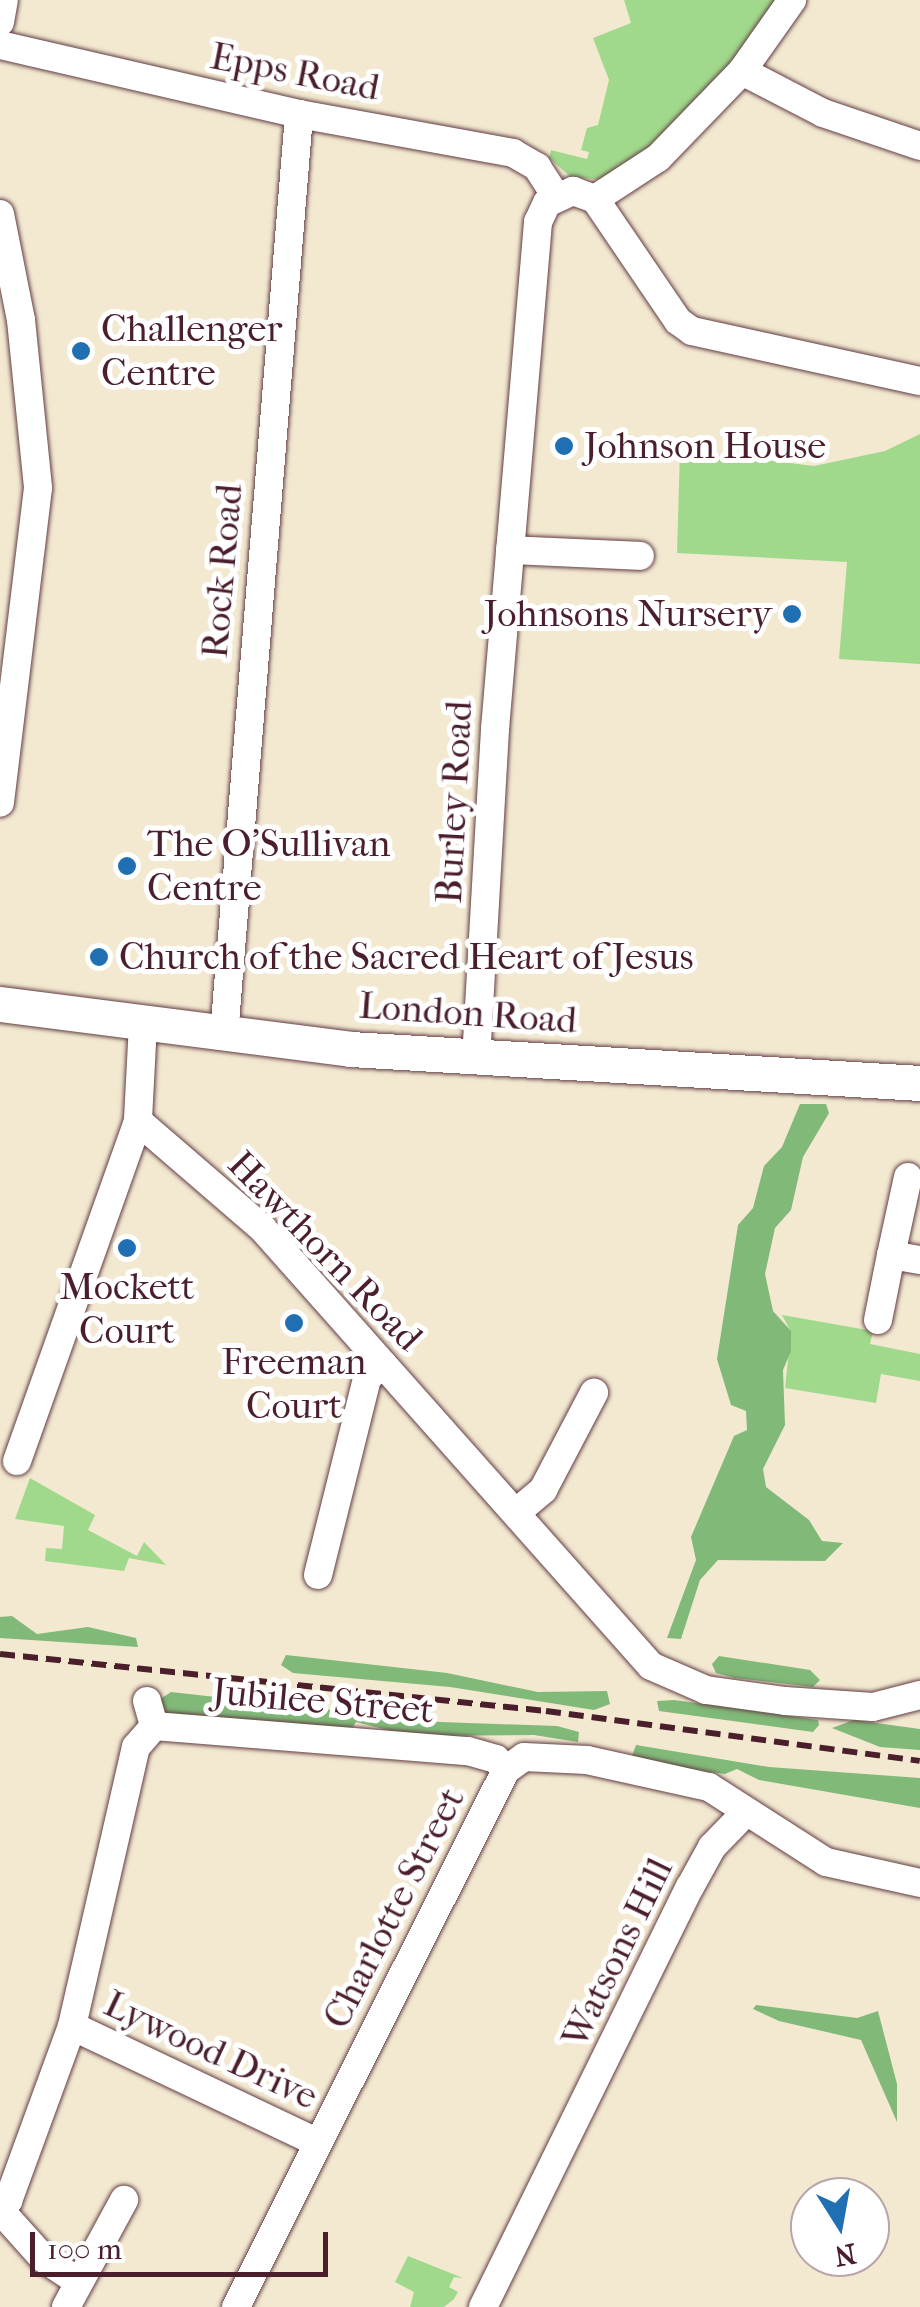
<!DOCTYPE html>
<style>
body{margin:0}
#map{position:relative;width:920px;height:2307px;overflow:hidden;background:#f3e9d1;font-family:"IM FELL French Canon",serif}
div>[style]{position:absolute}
.green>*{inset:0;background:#a0d98c}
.forest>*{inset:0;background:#80b978}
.roads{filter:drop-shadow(0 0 2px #633d44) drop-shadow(0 0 2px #633d44)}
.minor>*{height:28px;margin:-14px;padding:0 14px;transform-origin:14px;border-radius:14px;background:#fff}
.major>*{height:35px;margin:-17.5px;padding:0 17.5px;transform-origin:17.5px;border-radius:17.5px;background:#fff}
.rail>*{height:6px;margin-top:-3px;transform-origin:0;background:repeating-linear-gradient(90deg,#4a1f2b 0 15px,transparent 0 23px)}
.dots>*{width:28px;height:28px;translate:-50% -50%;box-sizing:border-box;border:5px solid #fff;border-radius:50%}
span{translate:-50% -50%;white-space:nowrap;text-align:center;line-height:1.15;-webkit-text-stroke:10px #fff;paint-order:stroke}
.street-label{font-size:38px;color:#4a1f2b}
.poi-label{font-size:38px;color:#4a1f2b}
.left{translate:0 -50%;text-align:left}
.right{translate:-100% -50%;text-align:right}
.north{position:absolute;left:790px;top:2177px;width:100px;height:100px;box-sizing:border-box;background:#fff;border:2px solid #b7a5aa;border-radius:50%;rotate:169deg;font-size:28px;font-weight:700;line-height:40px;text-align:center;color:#4a1f2b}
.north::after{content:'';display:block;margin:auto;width:35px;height:45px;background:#1f6fb2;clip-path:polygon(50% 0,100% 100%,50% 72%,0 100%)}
.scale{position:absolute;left:30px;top:2232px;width:298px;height:45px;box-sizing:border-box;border:5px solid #4a1f2b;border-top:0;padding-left:12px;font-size:30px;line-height:35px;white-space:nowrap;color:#4a1f2b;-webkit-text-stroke:8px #fff;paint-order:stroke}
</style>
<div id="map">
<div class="green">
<i style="clip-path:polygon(624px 0,776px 0,745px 47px,644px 160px,605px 180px,571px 177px,549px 158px,551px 150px,587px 159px,589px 152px,581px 150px,587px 128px,598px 125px,609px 80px,593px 38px,631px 23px)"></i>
<i style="clip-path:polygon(920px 434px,920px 664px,839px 659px,847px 562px,677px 553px,680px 450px,814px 466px,885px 451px)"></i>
<i style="clip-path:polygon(782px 1315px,873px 1331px,870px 1344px,920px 1354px,920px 1381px,881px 1374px,876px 1403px,785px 1388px,791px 1332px)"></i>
<i style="clip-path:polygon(30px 1478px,95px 1515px,88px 1530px,137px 1556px,144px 1542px,166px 1565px,129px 1558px,124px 1571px,45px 1561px,46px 1548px,62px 1549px,64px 1526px,15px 1519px)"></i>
<i style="clip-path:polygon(408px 2256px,463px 2278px,454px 2277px,449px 2287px,458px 2292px,454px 2299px,444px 2307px,410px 2307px,414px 2292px,395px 2282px)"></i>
</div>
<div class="forest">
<i style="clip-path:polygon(800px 1104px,826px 1104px,829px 1113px,803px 1157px,791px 1210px,775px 1228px,765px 1274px,773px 1311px,791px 1331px,791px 1351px,783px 1370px,785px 1425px,763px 1469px,766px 1487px,809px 1520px,822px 1541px,843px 1543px,825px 1561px,718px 1560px,700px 1580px,681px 1639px,667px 1638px,696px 1560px,691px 1537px,734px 1436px,747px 1430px,746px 1411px,731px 1405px,717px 1359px,738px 1225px,753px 1208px,764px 1166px,782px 1147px)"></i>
<i style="clip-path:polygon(12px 1616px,37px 1634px,88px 1627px,136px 1638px,138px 1647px,0 1638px,0 1617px)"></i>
<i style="clip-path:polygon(286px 1655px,447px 1673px,538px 1692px,607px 1691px,610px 1704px,594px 1710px,450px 1687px,293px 1673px,281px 1665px)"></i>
<i style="clip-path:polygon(719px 1656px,810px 1670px,820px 1680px,813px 1687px,735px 1678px,716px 1673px,712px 1664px)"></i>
<i style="clip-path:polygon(171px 1692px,440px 1722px,557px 1726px,579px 1732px,578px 1742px,534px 1735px,411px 1736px,356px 1722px,344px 1742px,160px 1732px,157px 1701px)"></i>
<i style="clip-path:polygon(674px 1700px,818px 1720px,819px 1725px,813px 1732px,659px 1711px,657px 1701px)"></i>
<i style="clip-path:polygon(854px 1720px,920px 1729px,920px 1750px,880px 1747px,832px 1728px)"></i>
<i style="clip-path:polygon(636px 1745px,769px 1767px,920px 1778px,920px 1808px,759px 1780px,737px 1769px,725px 1774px,674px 1767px,632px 1756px)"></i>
<i style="clip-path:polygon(756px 2005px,857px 2018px,878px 2011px,897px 2084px,897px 2122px,861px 2040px,779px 2021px,753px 2009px)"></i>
</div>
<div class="roads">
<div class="minor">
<i style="left:0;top:22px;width:22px;rotate:-80deg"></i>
<i style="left:0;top:45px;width:307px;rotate:13deg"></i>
<i style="left:299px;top:114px;width:218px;rotate:10.3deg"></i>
<i style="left:513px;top:153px;width:28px;rotate:30deg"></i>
<i style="left:537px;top:167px;width:37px;rotate:57deg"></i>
<i style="left:742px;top:71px;width:91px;rotate:27.4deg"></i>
<i style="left:823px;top:113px;width:102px;rotate:18.8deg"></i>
<i style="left:595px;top:199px;width:148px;rotate:55.8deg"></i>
<i style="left:678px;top:321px;width:17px;rotate:36deg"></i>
<i style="left:692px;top:331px;width:233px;rotate:12.4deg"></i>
<i style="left:0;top:214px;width:108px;rotate:78.8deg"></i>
<i style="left:21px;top:320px;width:169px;rotate:84.2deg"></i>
<i style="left:38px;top:488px;width:317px;rotate:96.9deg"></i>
<i style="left:510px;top:550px;width:130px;rotate:2.6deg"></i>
<i style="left:143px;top:1024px;width:97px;rotate:93deg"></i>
<i style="left:138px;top:1121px;width:165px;rotate:40.8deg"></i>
<i style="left:263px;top:1229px;width:584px;rotate:48.4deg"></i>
<i style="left:651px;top:1666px;width:60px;rotate:23.6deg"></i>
<i style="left:706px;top:1690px;width:80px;rotate:7.9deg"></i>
<i style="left:785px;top:1701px;width:88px;rotate:3.9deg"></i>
<i style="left:873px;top:1707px;width:49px;rotate:-14.3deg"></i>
<i style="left:224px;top:1035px;width:924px;rotate:-85.34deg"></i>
<i style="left:476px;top:1059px;width:331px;rotate:-86.7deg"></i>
<i style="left:495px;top:729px;width:509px;rotate:-85.15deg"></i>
<i style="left:538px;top:222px;width:21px;rotate:-65deg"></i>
<i style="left:547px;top:203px;width:29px;rotate:-25deg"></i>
<i style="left:573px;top:191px;width:23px;rotate:20deg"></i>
<i style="left:595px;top:199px;width:75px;rotate:-33.1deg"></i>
<i style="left:658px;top:158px;width:121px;rotate:-46deg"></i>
<i style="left:742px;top:71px;width:87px;rotate:-54.8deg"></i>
<i style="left:908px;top:1177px;width:80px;rotate:102.3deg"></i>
<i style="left:891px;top:1255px;width:29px;rotate:10deg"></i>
<i style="left:878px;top:1320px;width:66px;rotate:-78.7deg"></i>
<i style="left:17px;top:1461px;width:361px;rotate:-70.4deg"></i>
<i style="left:518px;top:1511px;width:33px;rotate:-40deg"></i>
<i style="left:543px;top:1490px;width:110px;rotate:-62.3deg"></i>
<i style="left:318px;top:1575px;width:203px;rotate:-76deg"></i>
<i style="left:367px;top:1378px;width:21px;rotate:-41deg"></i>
<i style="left:147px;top:1701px;width:26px;rotate:74deg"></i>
<i style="left:154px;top:1726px;width:315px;rotate:4.6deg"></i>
<i style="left:468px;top:1751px;width:29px;rotate:16deg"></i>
<i style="left:496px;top:1759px;width:15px;rotate:48deg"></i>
<i style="left:72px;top:2026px;width:272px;rotate:25.4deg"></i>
<i style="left:0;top:2208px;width:11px;rotate:-41deg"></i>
<i style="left:8px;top:2201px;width:186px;rotate:-69.9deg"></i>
<i style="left:72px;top:2026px;width:286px;rotate:-77.1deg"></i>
<i style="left:136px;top:1747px;width:28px;rotate:-49deg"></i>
<i style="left:0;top:2210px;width:64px;rotate:48.1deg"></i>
<i style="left:43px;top:2258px;width:43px;rotate:33.7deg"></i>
<i style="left:66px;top:2307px;width:122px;rotate:-61.5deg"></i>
<i style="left:236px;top:2307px;width:601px;rotate:-63.31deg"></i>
<i style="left:506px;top:1770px;width:22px;rotate:-36deg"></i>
<i style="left:524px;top:1757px;width:63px;rotate:2.7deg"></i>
<i style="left:587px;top:1760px;width:125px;rotate:12.5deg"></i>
<i style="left:709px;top:1787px;width:139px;rotate:32.7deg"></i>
<i style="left:826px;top:1862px;width:96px;rotate:12.6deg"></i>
<i style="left:483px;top:2307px;width:468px;rotate:-63.8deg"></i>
<i style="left:690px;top:1887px;width:46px;rotate:-61.2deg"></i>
<i style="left:712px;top:1847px;width:46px;rotate:-45.9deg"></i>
</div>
<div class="major">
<i style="left:0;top:1004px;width:354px;rotate:7.3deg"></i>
<i style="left:351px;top:1049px;width:570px;rotate:3.42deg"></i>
</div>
</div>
<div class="rail">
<i style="left:0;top:1654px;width:549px;rotate:5.96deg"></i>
<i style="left:546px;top:1711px;width:377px;rotate:7.6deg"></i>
</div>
<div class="dots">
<i style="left:81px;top:351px;background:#1f6fb2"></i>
<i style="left:564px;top:446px;background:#1f6fb2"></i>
<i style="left:792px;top:614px;background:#1f6fb2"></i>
<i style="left:127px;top:866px;background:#1f6fb2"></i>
<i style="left:99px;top:957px;background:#1f6fb2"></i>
<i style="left:127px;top:1248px;background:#1f6fb2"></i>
<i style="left:294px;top:1323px;background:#1f6fb2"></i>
</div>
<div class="street-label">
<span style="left:295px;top:72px;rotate:11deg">Epps Road</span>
<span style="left:222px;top:571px;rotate:-85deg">Rock Road</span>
<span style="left:454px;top:802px;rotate:-87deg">Burley Road</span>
<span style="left:468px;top:1013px;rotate:4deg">London Road</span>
<span style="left:325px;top:1251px;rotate:46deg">Hawthorn Road</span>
<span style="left:323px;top:1701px;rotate:5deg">Jubilee Street</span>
<span style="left:394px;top:1908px;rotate:-63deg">Charlotte Street</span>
<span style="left:617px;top:1953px;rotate:-64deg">Watsons Hill</span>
<span style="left:211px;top:2050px;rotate:25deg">Lywood Drive</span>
</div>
<div class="poi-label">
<span class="left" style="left:101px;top:351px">Challenger<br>Centre</span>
<span class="left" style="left:584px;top:446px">Johnson House</span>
<span class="right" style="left:772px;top:614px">Johnsons Nursery</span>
<span class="left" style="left:147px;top:866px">The O'Sullivan<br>Centre</span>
<span class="left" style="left:119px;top:957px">Church of the Sacred Heart of Jesus</span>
<span style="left:127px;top:1309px">Mockett<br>Court</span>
<span style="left:294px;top:1384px">Freeman<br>Court</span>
</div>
<div class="north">N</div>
<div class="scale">100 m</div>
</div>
